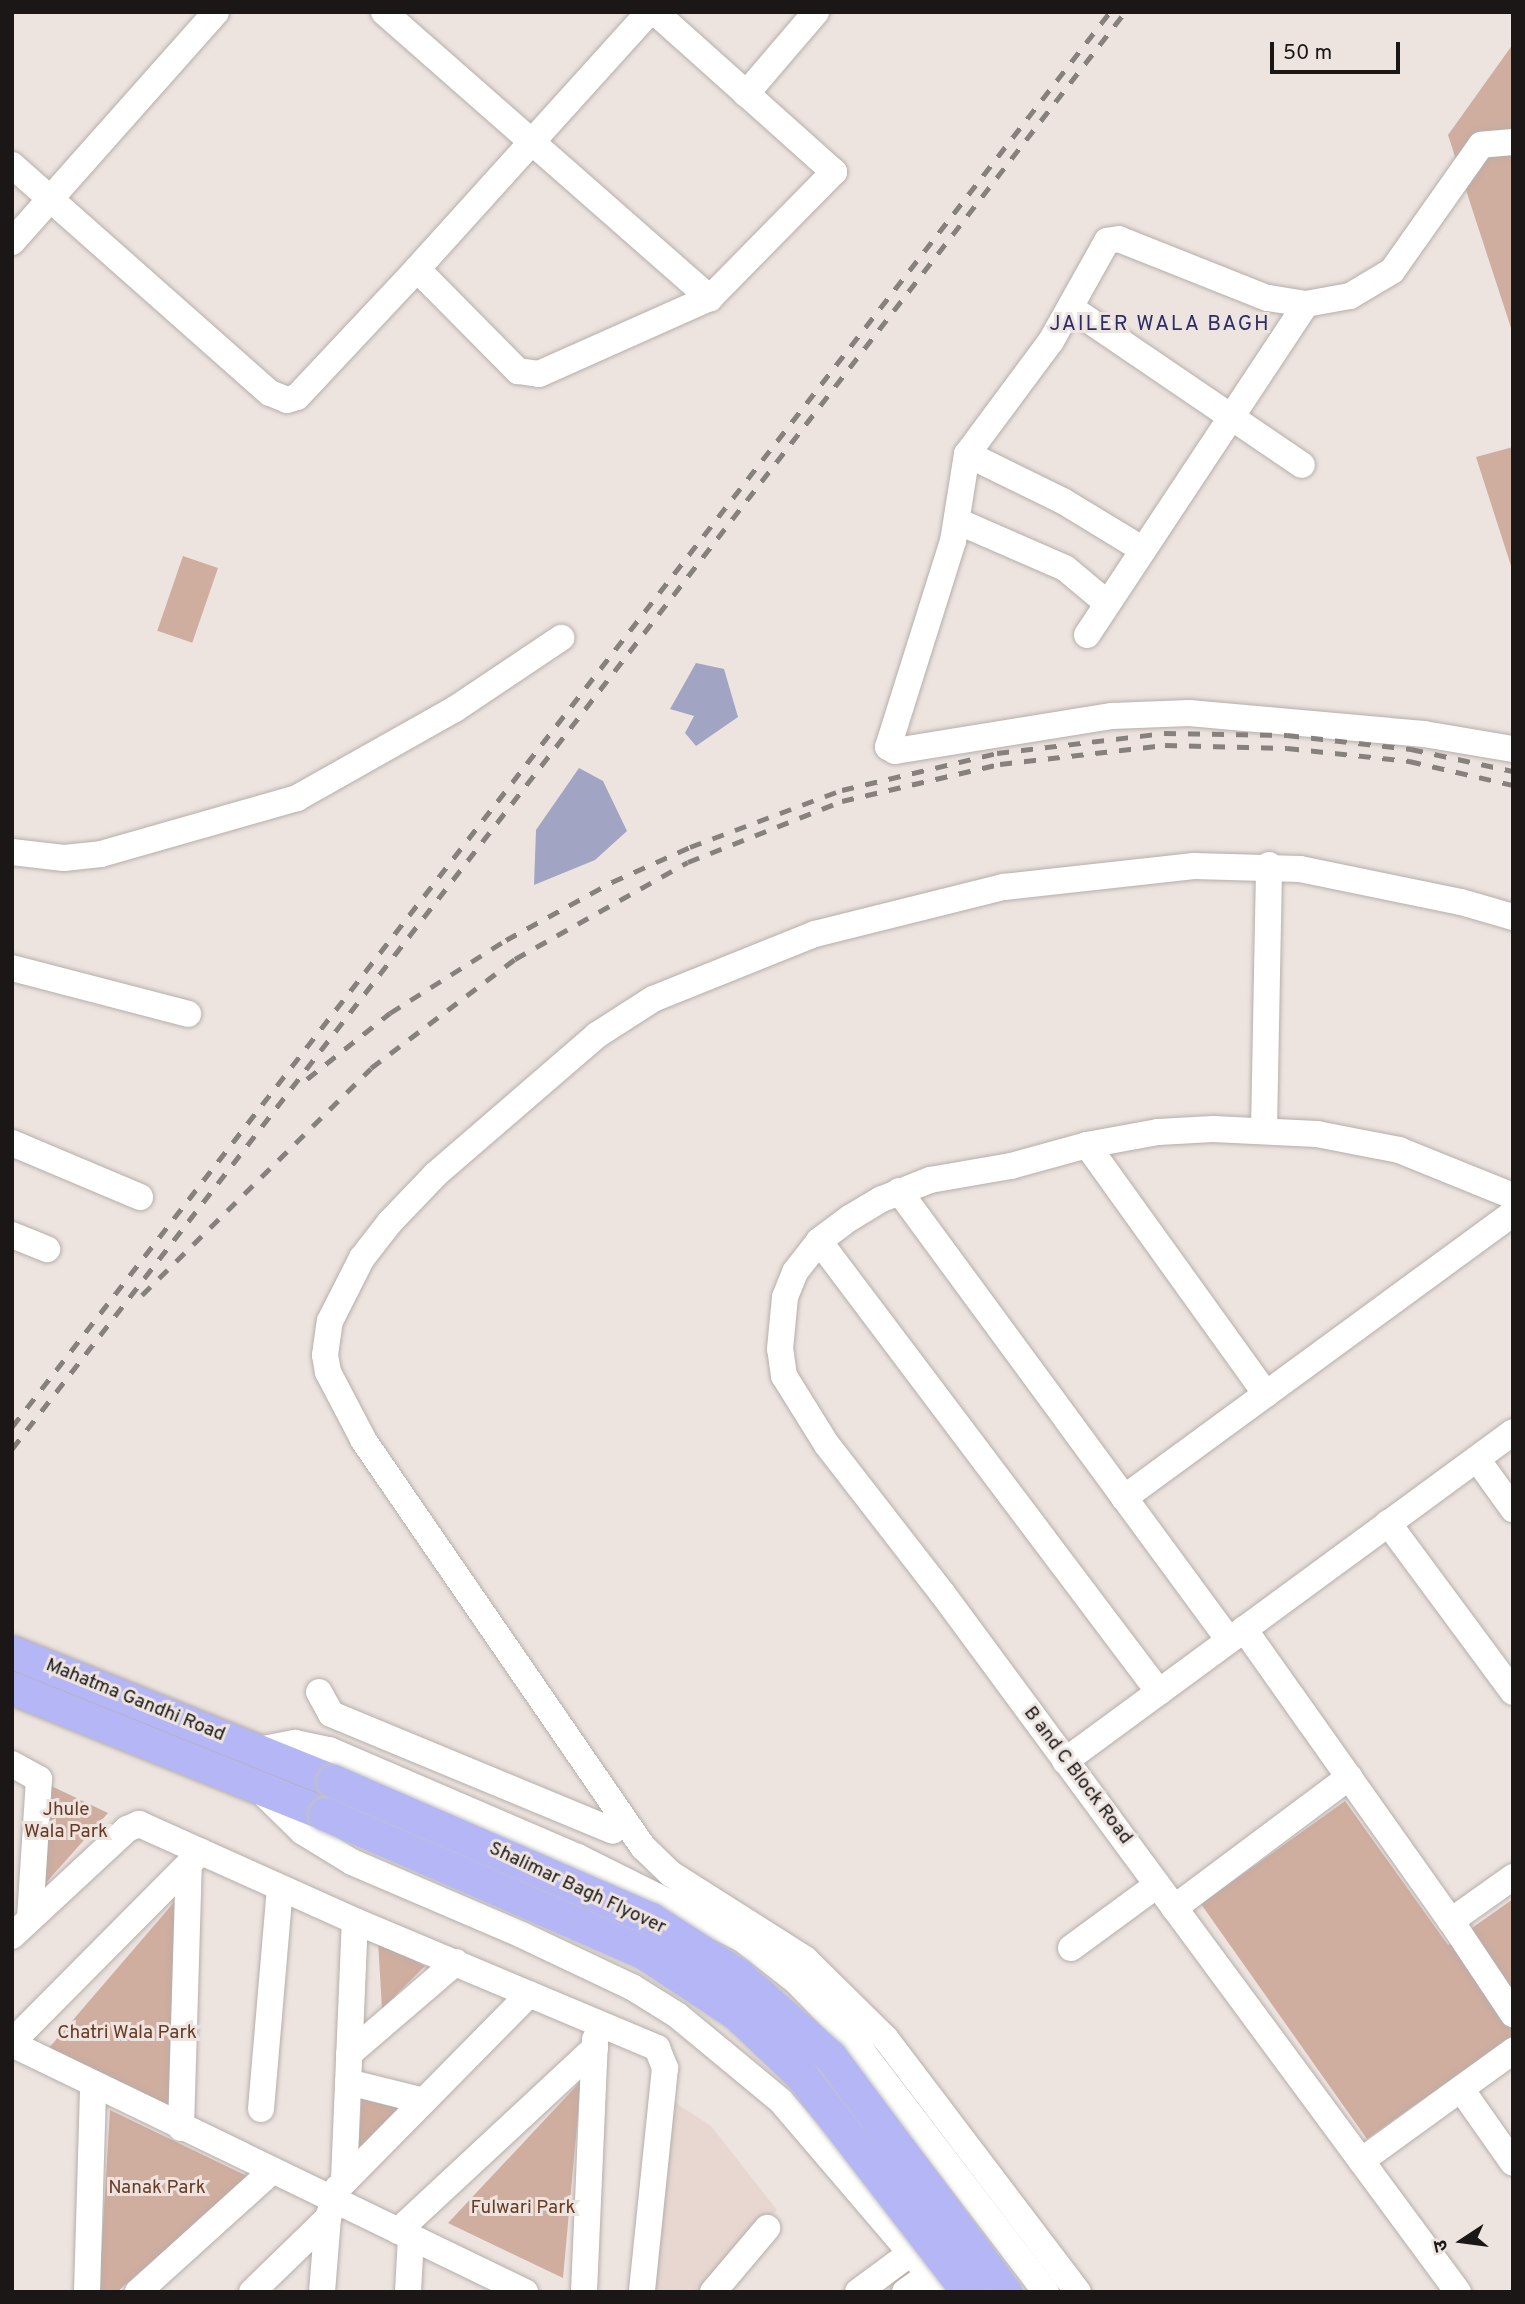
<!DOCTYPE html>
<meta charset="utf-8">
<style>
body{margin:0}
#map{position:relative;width:1525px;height:2304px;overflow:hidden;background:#ede4e0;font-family:Overpass,"Noto Sans Devanagari",sans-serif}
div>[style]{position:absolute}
.built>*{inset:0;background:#e7d7d0}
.green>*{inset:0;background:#cfad9f;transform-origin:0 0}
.water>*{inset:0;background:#a1a4c3}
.roads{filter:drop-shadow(0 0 2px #b6aeaa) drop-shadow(0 0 2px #b6aeaa)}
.minor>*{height:26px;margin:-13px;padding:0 13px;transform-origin:13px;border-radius:13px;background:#fff}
.major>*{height:33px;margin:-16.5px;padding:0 16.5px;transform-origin:16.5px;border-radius:16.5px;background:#b5b6f6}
.rail>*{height:5px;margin-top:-2.5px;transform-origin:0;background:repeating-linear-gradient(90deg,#87817e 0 12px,transparent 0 24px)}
.bridges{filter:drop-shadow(0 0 2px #c3c3c2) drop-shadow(0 0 2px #c3c3c2)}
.major-bridge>*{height:33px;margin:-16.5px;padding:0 16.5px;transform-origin:16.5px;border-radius:16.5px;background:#b5b6f6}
span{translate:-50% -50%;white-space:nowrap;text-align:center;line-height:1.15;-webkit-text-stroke:6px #ede4e0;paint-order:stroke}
.street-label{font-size:19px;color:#1a1716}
.park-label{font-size:19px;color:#683a24}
.neighbourhood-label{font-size:21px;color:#2d2c66;letter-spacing:2px}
.frame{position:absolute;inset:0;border:14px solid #1a1716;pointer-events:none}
.north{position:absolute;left:1427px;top:2206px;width:70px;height:70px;-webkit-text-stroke:5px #ede4e0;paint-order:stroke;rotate:257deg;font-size:19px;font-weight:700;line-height:28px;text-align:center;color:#1a1716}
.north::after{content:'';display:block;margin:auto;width:24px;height:32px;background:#1a1716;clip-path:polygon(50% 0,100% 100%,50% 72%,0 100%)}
.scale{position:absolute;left:1270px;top:42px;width:130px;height:32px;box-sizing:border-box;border:4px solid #1a1716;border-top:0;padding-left:9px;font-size:21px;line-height:24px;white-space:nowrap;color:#1a1716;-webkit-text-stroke:5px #ede4e0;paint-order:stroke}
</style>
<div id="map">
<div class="built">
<i style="clip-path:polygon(662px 2094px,711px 2126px,777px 2210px,706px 2292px,651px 2292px)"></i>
</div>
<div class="green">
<i style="clip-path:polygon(1513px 44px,1513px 334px,1448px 135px)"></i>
<i style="clip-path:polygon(1513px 447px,1513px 572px,1476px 457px)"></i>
<i style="left:183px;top:556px;width:37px;height:79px;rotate:19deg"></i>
<i style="clip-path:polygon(45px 1783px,108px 1813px,36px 1894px)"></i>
<i style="clip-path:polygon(1345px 1801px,1448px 1945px,1513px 1899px,1513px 2035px,1367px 2139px,1201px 1904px)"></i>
<i style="clip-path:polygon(182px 1893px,173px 2110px,48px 2049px)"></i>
<i style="clip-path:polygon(378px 1941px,425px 1966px,382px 2009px)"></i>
<i style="clip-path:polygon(581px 2081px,563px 2278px,448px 2223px)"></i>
<i style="clip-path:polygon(362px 2089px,405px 2107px,358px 2159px)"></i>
<i style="clip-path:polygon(110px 2110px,249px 2177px,117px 2292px,99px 2292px)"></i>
</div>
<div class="water">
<i style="clip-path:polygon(696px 663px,724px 669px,738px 717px,696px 746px,685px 733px,694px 716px,670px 709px)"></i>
<i style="clip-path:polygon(579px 768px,603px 781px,627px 831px,595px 860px,534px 885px,536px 830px)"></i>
</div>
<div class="roads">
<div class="minor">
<i style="left:384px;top:12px;width:434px;rotate:41.3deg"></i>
<i style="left:746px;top:94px;width:108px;rotate:-49.5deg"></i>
<i style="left:1513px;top:142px;width:32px;rotate:175deg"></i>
<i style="left:1481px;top:145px;width:154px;rotate:125.2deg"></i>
<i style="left:1392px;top:271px;width:49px;rotate:149.2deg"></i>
<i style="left:1350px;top:296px;width:45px;rotate:169.7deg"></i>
<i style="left:1306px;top:304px;width:39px;rotate:-171deg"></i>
<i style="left:1267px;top:298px;width:159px;rotate:-158.3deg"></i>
<i style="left:1119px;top:239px;width:12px;rotate:171deg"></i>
<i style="left:1107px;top:241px;width:115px;rotate:119.2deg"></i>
<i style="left:1051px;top:341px;width:141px;rotate:126.6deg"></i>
<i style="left:967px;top:454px;width:88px;rotate:99.1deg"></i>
<i style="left:953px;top:541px;width:216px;rotate:107.5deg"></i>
<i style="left:888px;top:747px;width:8px;rotate:30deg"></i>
<i style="left:895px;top:751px;width:220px;rotate:-9.2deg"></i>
<i style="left:1112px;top:716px;width:77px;rotate:-2.2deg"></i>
<i style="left:1189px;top:713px;width:236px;rotate:5.1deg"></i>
<i style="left:1424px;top:734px;width:90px;rotate:9.6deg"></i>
<i style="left:12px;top:165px;width:344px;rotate:41.5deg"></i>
<i style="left:270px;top:393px;width:18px;rotate:22deg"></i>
<i style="left:287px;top:400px;width:10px;rotate:-17deg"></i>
<i style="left:297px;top:397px;width:175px;rotate:-46.8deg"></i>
<i style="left:417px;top:269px;width:346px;rotate:-47.9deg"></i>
<i style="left:12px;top:242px;width:307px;rotate:-48.4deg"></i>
<i style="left:417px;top:269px;width:144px;rotate:45.3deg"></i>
<i style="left:518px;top:371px;width:21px;rotate:8deg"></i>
<i style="left:539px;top:374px;width:187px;rotate:-24deg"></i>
<i style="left:710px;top:298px;width:177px;rotate:-45.5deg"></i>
<i style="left:834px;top:172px;width:240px;rotate:-138.2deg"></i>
<i style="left:1071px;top:308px;width:279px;rotate:34.2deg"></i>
<i style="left:967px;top:454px;width:107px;rotate:26.1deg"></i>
<i style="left:1063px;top:501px;width:92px;rotate:31.3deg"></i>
<i style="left:957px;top:521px;width:118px;rotate:23.5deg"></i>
<i style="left:1065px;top:568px;width:55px;rotate:39.8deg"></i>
<i style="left:1087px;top:635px;width:397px;rotate:-56.5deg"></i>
<i style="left:12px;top:852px;width:52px;rotate:6.6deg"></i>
<i style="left:64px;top:858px;width:37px;rotate:-6deg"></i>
<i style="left:101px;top:854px;width:204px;rotate:-15.9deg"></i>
<i style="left:297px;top:798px;width:181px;rotate:-29.4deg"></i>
<i style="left:455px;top:709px;width:128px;rotate:-33.8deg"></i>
<i style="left:12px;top:968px;width:182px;rotate:14.6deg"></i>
<i style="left:1264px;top:1130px;width:265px;rotate:-88.9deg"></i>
<i style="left:12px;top:1143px;width:139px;rotate:22.9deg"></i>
<i style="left:1087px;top:1145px;width:307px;rotate:54.3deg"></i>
<i style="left:899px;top:1191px;width:557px;rotate:53.69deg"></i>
<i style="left:12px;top:1235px;width:38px;rotate:22deg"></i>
<i style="left:819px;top:1241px;width:565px;rotate:52.99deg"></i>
<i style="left:1477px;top:1459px;width:62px;rotate:54.2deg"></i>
<i style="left:1124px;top:1498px;width:482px;rotate:-36.2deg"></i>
<i style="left:1388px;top:1523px;width:210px;rotate:53.5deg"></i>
<i style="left:1244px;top:1629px;width:358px;rotate:54.7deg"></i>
<i style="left:1451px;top:1921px;width:76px;rotate:-35.4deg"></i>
<i style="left:319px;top:1692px;width:25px;rotate:61deg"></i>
<i style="left:331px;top:1714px;width:305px;rotate:22.5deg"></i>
<i style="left:258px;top:1750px;width:38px;rotate:-11deg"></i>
<i style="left:295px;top:1743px;width:35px;rotate:12deg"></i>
<i style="left:329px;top:1750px;width:271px;rotate:23.3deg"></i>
<i style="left:578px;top:1857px;width:183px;rotate:26.6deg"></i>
<i style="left:742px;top:1939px;width:68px;rotate:37.9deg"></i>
<i style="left:796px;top:1981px;width:83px;rotate:46deg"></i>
<i style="left:854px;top:2041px;width:316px;rotate:52.6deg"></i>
<i style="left:1065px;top:1761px;width:556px;rotate:-36.29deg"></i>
<i style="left:12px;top:1764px;width:31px;rotate:29deg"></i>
<i style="left:39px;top:1779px;width:139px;rotate:93.7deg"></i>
<i style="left:263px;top:1793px;width:56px;rotate:44.3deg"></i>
<i style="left:303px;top:1832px;width:57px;rotate:31.5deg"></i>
<i style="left:352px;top:1862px;width:185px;rotate:23.2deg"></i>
<i style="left:522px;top:1935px;width:122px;rotate:25.3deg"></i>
<i style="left:632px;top:1987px;width:53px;rotate:31.9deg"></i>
<i style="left:677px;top:2015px;width:135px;rotate:39.6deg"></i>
<i style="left:781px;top:2101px;width:251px;rotate:49.5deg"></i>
<i style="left:1174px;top:1908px;width:219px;rotate:-36.8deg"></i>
<i style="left:1451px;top:1921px;width:112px;rotate:56.3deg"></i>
<i style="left:12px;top:1936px;width:157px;rotate:-42.9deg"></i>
<i style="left:127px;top:1829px;width:13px;rotate:-23deg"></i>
<i style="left:139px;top:1824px;width:237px;rotate:24.2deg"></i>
<i style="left:355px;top:1921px;width:328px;rotate:22.8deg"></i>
<i style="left:657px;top:2048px;width:22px;rotate:68deg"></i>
<i style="left:665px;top:2068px;width:225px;rotate:95.9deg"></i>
<i style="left:1071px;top:1948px;width:107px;rotate:-36.2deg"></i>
<i style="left:12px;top:2042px;width:268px;rotate:-45.2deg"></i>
<i style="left:12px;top:2044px;width:570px;rotate:25.8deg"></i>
<i style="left:349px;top:2054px;width:141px;rotate:-40.7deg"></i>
<i style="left:348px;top:2082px;width:78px;rotate:14deg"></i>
<i style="left:1461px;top:2089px;width:90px;rotate:54.9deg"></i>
<i style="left:261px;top:2109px;width:222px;rotate:-85.1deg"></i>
<i style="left:181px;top:2128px;width:263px;rotate:-88.3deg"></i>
<i style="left:1361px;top:2161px;width:188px;rotate:-35.9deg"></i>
<i style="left:344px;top:2180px;width:259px;rotate:-87.6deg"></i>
<i style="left:398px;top:2231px;width:269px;rotate:-42.9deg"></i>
<i style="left:87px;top:2292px;width:206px;rotate:-88.3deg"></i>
<i style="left:138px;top:2292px;width:181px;rotate:-42.1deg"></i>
<i style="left:252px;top:2292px;width:106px;rotate:-44.2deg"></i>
<i style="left:322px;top:2292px;width:74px;rotate:-85.4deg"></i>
<i style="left:328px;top:2218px;width:32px;rotate:-72deg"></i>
<i style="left:338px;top:2188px;width:272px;rotate:-45.4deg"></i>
<i style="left:408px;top:2292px;width:55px;rotate:-86.9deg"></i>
<i style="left:584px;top:2292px;width:253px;rotate:-87.5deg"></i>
<i style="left:713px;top:2292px;width:84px;rotate:-49.8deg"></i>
<i style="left:858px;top:2292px;width:86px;rotate:-36.5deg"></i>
<i style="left:905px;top:2292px;width:49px;rotate:-35.9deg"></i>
<i style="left:1078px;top:2292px;width:319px;rotate:-127.2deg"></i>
<i style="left:885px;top:2038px;width:112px;rotate:-135.4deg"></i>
<i style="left:805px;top:1959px;width:159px;rotate:-147.6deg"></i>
<i style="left:671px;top:1874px;width:39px;rotate:-136deg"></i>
<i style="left:643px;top:1847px;width:495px;rotate:-124.5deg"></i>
<i style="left:363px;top:1439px;width:76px;rotate:-117.6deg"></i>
<i style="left:328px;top:1372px;width:17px;rotate:-100deg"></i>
<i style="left:325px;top:1355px;width:34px;rotate:-82deg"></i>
<i style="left:330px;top:1321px;width:71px;rotate:-63.1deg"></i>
<i style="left:362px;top:1258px;width:46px;rotate:-52.1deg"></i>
<i style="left:390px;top:1222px;width:66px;rotate:-46.2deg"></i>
<i style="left:436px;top:1174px;width:213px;rotate:-40.8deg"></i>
<i style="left:597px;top:1035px;width:67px;rotate:-32.7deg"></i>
<i style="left:653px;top:999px;width:175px;rotate:-21.9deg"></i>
<i style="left:815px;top:934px;width:195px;rotate:-14deg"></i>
<i style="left:1004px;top:887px;width:191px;rotate:-6.3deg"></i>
<i style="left:1194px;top:866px;width:106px;rotate:1.6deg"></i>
<i style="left:1300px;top:869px;width:164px;rotate:11.6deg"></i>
<i style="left:1461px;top:902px;width:54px;rotate:16.1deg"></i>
<i style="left:1458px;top:2292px;width:869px;rotate:-126.43deg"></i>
<i style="left:942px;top:1593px;width:187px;rotate:-127.8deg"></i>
<i style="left:827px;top:1445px;width:81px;rotate:-121.9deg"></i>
<i style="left:784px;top:1376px;width:27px;rotate:-98deg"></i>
<i style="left:780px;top:1349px;width:52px;rotate:-84.5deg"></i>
<i style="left:785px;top:1297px;width:27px;rotate:-68deg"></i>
<i style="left:795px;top:1272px;width:39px;rotate:-52deg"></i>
<i style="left:819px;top:1241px;width:39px;rotate:-37deg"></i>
<i style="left:850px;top:1218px;width:37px;rotate:-31deg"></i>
<i style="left:882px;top:1199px;width:52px;rotate:-21.6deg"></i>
<i style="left:930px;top:1180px;width:82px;rotate:-9.8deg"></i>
<i style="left:1011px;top:1166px;width:79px;rotate:-15.4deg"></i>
<i style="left:1087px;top:1145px;width:72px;rotate:-10.4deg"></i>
<i style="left:1158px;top:1132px;width:55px;rotate:-3.1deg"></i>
<i style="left:1213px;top:1129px;width:104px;rotate:2.8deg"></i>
<i style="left:1317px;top:1134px;width:84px;rotate:11deg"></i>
<i style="left:1399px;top:1150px;width:123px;rotate:22deg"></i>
</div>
<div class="major">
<i style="left:12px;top:1652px;width:346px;rotate:21.9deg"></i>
<i style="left:12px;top:1688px;width:337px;rotate:21.9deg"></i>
</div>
</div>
<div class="rail">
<i style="left:307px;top:1079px;width:106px;rotate:-38.5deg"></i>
<i style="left:390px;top:1013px;width:137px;rotate:-32.2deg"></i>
<i style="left:506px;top:940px;width:121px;rotate:-28.7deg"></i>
<i style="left:612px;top:882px;width:85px;rotate:-24.2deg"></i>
<i style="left:690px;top:847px;width:162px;rotate:-20.6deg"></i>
<i style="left:842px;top:790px;width:159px;rotate:-13.4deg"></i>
<i style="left:997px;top:753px;width:168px;rotate:-6.8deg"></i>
<i style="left:1164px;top:733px;width:123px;rotate:0.9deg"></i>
<i style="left:1287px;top:735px;width:125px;rotate:6.4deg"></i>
<i style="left:1411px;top:749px;width:104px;rotate:12.2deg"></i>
<i style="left:142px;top:1295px;width:322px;rotate:-44.7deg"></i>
<i style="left:371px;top:1068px;width:181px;rotate:-37.1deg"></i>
<i style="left:515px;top:959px;width:198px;rotate:-29.3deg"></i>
<i style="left:688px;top:862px;width:166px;rotate:-21.6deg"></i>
<i style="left:842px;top:801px;width:162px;rotate:-13.2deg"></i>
<i style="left:1000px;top:764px;width:166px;rotate:-6.6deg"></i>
<i style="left:1165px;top:745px;width:122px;rotate:1.4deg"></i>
<i style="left:1287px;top:748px;width:123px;rotate:6.1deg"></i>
<i style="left:1409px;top:761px;width:107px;rotate:13deg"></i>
<i style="left:12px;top:1427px;width:1791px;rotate:-52.19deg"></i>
<i style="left:12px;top:1449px;width:1818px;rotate:-52.24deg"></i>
</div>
<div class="bridges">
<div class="major-bridge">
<i style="left:333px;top:1781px;width:347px;rotate:23.5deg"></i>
<i style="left:651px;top:1919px;width:103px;rotate:32.8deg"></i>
<i style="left:738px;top:1975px;width:123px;rotate:41.4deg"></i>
<i style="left:830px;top:2056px;width:294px;rotate:53.4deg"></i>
<i style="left:325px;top:1814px;width:347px;rotate:23.5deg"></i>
<i style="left:643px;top:1952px;width:113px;rotate:33.4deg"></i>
<i style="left:737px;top:2014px;width:88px;rotate:43.6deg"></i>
<i style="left:801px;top:2075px;width:274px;rotate:52.4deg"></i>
</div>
</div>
<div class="street-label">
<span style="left:135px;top:1701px;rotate:22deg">Mahatma Gandhi Road</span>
<span style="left:1077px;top:1776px;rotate:53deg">B and C Block Road</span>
<span style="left:577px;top:1889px;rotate:25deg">Shalimar Bagh Flyover</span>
</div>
<div class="park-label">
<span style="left:66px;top:1822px">Jhule<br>Wala Park</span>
<span style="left:127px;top:2034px">Chatri Wala Park</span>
<span style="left:157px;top:2189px">Nanak Park</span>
<span style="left:523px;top:2209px">Fulwari Park</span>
</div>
<div class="neighbourhood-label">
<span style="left:1160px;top:325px">JAILER WALA BAGH</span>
</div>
<div class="frame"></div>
<div class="north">उ</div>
<div class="scale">50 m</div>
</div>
